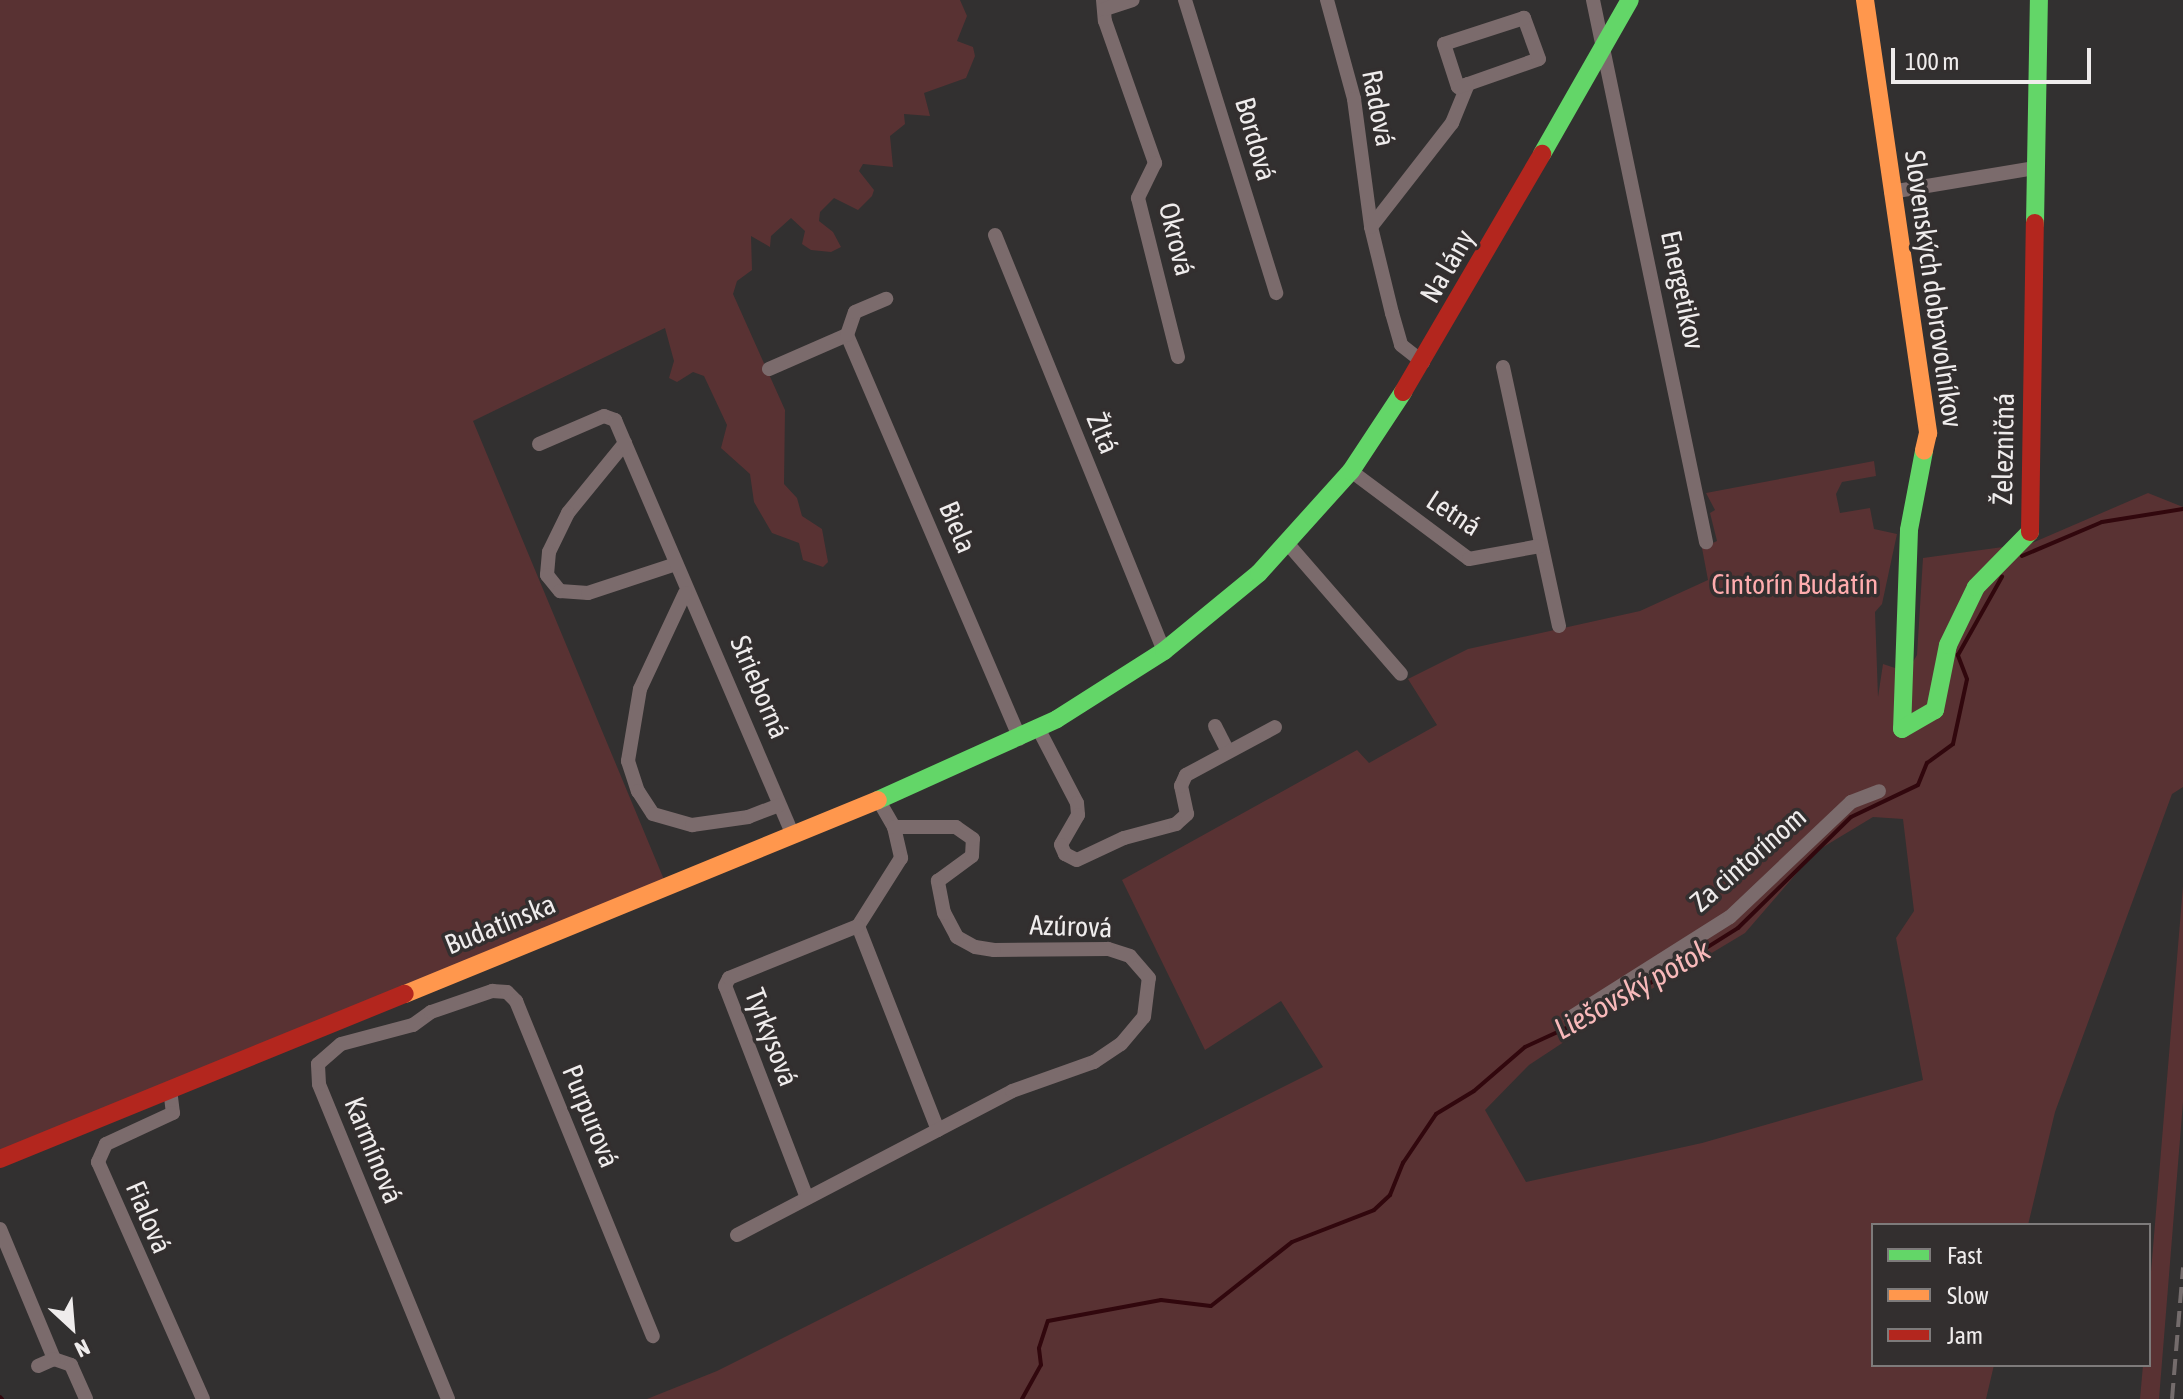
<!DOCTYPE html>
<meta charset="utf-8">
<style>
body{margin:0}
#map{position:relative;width:2183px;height:1399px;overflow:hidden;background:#323030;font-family:"Asap Condensed",sans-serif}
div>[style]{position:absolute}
.green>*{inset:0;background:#593233}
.stream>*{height:4px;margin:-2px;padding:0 2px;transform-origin:2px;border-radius:2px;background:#31070d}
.street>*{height:14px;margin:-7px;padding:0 7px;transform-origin:7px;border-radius:7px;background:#7b6b6c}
.fast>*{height:18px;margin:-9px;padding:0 9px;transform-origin:9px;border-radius:9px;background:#63d668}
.slow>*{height:18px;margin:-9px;padding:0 9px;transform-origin:9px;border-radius:9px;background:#ff974d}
.jam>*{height:18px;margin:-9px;padding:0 9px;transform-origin:9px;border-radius:9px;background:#b3261e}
.rail>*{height:4px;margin-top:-2px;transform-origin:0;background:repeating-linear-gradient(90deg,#746c6c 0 16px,transparent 0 24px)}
span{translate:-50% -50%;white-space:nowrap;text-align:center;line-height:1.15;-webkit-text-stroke:7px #332f2f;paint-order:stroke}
.street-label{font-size:28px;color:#efecec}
.park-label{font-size:28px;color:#ffacae}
.water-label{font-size:30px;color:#f8b9ba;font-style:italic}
.legend{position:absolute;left:1871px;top:1223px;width:280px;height:144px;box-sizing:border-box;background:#332f2f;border:2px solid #7e7b7b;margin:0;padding:10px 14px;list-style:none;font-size:24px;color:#efecec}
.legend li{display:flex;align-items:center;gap:16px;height:40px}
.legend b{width:40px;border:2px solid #7e7b7b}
.north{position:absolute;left:32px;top:1287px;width:80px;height:80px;-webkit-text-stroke:6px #332f2f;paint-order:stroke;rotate:154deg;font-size:22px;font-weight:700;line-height:32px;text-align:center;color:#efecec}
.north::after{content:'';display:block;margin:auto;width:28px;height:36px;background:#efecec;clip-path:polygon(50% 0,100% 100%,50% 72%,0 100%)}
.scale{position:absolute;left:1891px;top:48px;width:200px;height:36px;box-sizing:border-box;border:4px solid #efecec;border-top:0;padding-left:10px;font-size:24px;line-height:28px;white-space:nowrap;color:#efecec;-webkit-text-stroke:6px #332f2f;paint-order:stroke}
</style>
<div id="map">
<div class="green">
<i style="clip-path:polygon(0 0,960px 0,967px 16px,957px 41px,973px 47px,975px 56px,966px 78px,924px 93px,930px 116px,904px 114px,905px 124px,890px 136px,893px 167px,863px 164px,859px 171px,874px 190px,872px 196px,858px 210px,834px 198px,820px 212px,819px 221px,833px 232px,841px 247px,831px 252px,811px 250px,802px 244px,805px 231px,791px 218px,771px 236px,770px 247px,751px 236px,752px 270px,737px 281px,733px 294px,785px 410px,784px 484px,797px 498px,802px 516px,822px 529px,828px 562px,823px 567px,803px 560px,799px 543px,772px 533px,754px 502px,750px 474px,721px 448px,727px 425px,704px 376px,693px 372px,677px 382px,669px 378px,674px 361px,665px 328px,473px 421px,670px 894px,0 1156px)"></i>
<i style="clip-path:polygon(evenodd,1874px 461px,1876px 476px,1842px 482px,1836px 494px,1840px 513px,1870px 508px,1874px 529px,1897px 534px,1882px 604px,1875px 612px,1878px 697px,1883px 664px,1907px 672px,1917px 655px,1923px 558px,2032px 543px,2148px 493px,2183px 507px,2183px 787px,2172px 794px,2055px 1112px,2028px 1225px,1873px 1225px,1873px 1365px,1994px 1365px,1986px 1399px,647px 1399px,717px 1371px,1323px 1067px,1281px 1001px,1205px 1050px,1122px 880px,1357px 750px,1369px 763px,1437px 725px,1408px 679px,1468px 649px,1640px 611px,1708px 580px,1702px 548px,1717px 541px,1710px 513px,1715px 510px,1706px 493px,1874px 461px,1873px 817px,1903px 819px,1914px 911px,1896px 938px,1923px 1080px,1702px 1143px,1526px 1182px,1485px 1110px,1529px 1065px,1570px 1038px,1745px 933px,1815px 852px,1873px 817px)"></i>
<i style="clip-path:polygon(2183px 886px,2183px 1102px,2159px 1399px,2140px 1399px,2143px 1365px,2149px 1365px,2149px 1296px)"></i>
</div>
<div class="stream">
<i style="left:2022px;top:556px;width:87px;rotate:-23deg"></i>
<i style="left:2102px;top:522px;width:82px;rotate:-9.1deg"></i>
<i style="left:0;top:1397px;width:3px;rotate:45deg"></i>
<i style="left:1022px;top:1399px;width:39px;rotate:-61deg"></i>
<i style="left:1041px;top:1365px;width:17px;rotate:-97deg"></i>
<i style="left:1039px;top:1348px;width:28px;rotate:-72deg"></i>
<i style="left:1048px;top:1321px;width:115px;rotate:-10.5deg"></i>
<i style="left:1161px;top:1300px;width:50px;rotate:6.8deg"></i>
<i style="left:1211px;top:1306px;width:103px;rotate:-38.3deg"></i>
<i style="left:1292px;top:1242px;width:88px;rotate:-21.3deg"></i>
<i style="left:1374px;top:1210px;width:22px;rotate:-43deg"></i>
<i style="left:1390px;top:1195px;width:35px;rotate:-68deg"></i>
<i style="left:1403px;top:1163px;width:59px;rotate:-56deg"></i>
<i style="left:1436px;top:1114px;width:44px;rotate:-31.2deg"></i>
<i style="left:1474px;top:1091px;width:67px;rotate:-40.8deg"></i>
<i style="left:1525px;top:1047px;width:96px;rotate:-24.7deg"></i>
<i style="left:1612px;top:1007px;width:149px;rotate:-32.1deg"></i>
<i style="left:1738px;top:928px;width:158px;rotate:-44.5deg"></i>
<i style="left:1851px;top:817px;width:74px;rotate:-25.5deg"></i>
<i style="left:1918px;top:785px;width:24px;rotate:-68deg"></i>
<i style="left:1927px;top:763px;width:32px;rotate:-36deg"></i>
<i style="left:1953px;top:744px;width:66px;rotate:-77.8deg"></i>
<i style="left:1967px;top:679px;width:26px;rotate:-111deg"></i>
<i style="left:1958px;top:655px;width:90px;rotate:-60.6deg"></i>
</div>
<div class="street">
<i style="left:1103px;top:0;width:21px;rotate:85deg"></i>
<i style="left:1105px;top:21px;width:151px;rotate:70.6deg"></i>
<i style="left:1155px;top:163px;width:39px;rotate:116deg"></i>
<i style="left:1138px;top:198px;width:164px;rotate:75.9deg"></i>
<i style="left:1185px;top:0;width:307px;rotate:72.7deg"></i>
<i style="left:1327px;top:0;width:103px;rotate:74.7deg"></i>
<i style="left:1354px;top:99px;width:129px;rotate:82.4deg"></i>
<i style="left:1371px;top:227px;width:89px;rotate:76.3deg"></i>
<i style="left:1392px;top:313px;width:33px;rotate:74deg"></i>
<i style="left:1401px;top:345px;width:28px;rotate:38deg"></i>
<i style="left:1593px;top:0;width:554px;rotate:78.22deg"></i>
<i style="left:1105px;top:9px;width:29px;rotate:-18deg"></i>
<i style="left:1891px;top:192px;width:146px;rotate:-9.5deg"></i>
<i style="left:1371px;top:227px;width:132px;rotate:-52.1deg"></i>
<i style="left:1452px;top:123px;width:42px;rotate:-67.7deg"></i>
<i style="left:1468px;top:84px;width:75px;rotate:-19.4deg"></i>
<i style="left:1539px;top:59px;width:44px;rotate:-110.1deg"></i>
<i style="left:1524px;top:18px;width:84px;rotate:162deg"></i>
<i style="left:1444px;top:44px;width:45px;rotate:72deg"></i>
<i style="left:1458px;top:87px;width:10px;rotate:-17deg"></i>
<i style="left:995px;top:235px;width:449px;rotate:67.9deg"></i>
<i style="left:847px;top:335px;width:439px;rotate:66.8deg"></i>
<i style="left:1503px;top:367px;width:265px;rotate:77.8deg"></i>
<i style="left:769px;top:369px;width:85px;rotate:-23.6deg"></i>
<i style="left:847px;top:335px;width:24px;rotate:-71deg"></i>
<i style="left:855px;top:312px;width:34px;rotate:-23deg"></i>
<i style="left:625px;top:443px;width:90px;rotate:129.2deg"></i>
<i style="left:568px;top:513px;width:43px;rotate:116deg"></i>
<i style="left:549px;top:552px;width:23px;rotate:95deg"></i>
<i style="left:547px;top:575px;width:21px;rotate:51deg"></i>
<i style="left:560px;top:591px;width:28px;rotate:4deg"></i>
<i style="left:588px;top:593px;width:89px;rotate:-18.2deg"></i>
<i style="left:539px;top:444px;width:71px;rotate:-23.3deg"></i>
<i style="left:604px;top:416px;width:12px;rotate:20deg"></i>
<i style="left:615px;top:420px;width:452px;rotate:66.8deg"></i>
<i style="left:1351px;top:471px;width:147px;rotate:36.7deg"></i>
<i style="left:1469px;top:559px;width:72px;rotate:-10.4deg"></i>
<i style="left:1288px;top:544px;width:172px;rotate:49deg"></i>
<i style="left:685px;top:593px;width:106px;rotate:115.1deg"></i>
<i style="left:640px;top:689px;width:73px;rotate:99.5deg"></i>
<i style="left:628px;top:761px;width:32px;rotate:72deg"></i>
<i style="left:638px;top:791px;width:27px;rotate:57deg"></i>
<i style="left:653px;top:814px;width:41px;rotate:15.8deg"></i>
<i style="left:692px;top:825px;width:57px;rotate:-8.1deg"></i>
<i style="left:748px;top:817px;width:33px;rotate:-21deg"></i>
<i style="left:1215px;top:726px;width:28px;rotate:63deg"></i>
<i style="left:1039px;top:730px;width:82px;rotate:62.5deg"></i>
<i style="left:1077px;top:803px;width:12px;rotate:85deg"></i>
<i style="left:1078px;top:815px;width:34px;rotate:120deg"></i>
<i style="left:1061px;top:845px;width:10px;rotate:66deg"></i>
<i style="left:1065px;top:854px;width:13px;rotate:27deg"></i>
<i style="left:1077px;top:860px;width:52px;rotate:-25.1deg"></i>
<i style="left:1124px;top:838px;width:54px;rotate:-15.1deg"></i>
<i style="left:1176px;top:824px;width:15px;rotate:-42deg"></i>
<i style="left:1187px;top:814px;width:29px;rotate:-102deg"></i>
<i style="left:1181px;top:786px;width:12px;rotate:-66deg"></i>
<i style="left:1186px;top:775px;width:101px;rotate:-28.3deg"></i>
<i style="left:879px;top:801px;width:30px;rotate:60deg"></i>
<i style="left:894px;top:827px;width:32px;rotate:77deg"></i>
<i style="left:901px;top:858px;width:80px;rotate:122.3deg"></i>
<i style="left:858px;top:926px;width:219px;rotate:68.6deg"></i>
<i style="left:1570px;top:1018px;width:189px;rotate:-32.3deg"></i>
<i style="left:1730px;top:917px;width:167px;rotate:-43.5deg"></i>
<i style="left:1851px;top:802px;width:30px;rotate:-21deg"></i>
<i style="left:170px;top:1089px;width:24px;rotate:83deg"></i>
<i style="left:173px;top:1113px;width:74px;rotate:155.2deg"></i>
<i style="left:106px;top:1144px;width:20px;rotate:114deg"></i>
<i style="left:98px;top:1162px;width:259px;rotate:66.1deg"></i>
<i style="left:807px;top:1198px;width:227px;rotate:-111.1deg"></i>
<i style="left:725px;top:986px;width:9px;rotate:-63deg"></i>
<i style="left:729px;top:978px;width:139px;rotate:-22deg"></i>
<i style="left:0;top:1229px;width:141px;rotate:67.4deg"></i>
<i style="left:54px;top:1359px;width:18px;rotate:19deg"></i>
<i style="left:71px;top:1365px;width:37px;rotate:66deg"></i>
<i style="left:737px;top:1235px;width:310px;rotate:-27.6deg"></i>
<i style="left:1012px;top:1091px;width:87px;rotate:-19.5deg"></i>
<i style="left:1094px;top:1062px;width:32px;rotate:-34deg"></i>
<i style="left:1121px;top:1044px;width:35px;rotate:-50deg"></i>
<i style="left:1144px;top:1017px;width:39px;rotate:-83deg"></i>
<i style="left:1149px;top:978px;width:29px;rotate:-131deg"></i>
<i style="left:1130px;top:956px;width:23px;rotate:-162deg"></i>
<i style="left:1108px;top:949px;width:114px;rotate:179.5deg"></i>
<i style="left:994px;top:950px;width:19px;rotate:-171deg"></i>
<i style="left:975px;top:947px;width:21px;rotate:-151deg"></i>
<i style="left:957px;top:937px;width:27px;rotate:-118deg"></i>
<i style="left:944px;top:913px;width:33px;rotate:-101deg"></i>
<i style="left:938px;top:881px;width:42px;rotate:-36.3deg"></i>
<i style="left:972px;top:856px;width:17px;rotate:-87deg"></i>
<i style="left:973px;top:839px;width:21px;rotate:-145deg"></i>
<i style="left:956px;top:827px;width:62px;rotate:180deg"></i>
<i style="left:38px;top:1366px;width:17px;rotate:-24deg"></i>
<i style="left:448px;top:1399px;width:340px;rotate:-112.3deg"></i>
<i style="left:319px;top:1084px;width:20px;rotate:-93deg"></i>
<i style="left:318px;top:1064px;width:30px;rotate:-41deg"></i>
<i style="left:341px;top:1044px;width:74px;rotate:-14.8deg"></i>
<i style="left:413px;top:1025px;width:22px;rotate:-36deg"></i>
<i style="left:431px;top:1012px;width:65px;rotate:-19deg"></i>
<i style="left:492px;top:991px;width:15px;rotate:4deg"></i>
<i style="left:507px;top:992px;width:13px;rotate:45deg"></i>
<i style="left:516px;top:1001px;width:362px;rotate:67.8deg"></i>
</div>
<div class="fast">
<i style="left:1542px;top:154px;width:177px;rotate:-60.3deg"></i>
<i style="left:2035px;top:223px;width:223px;rotate:-89deg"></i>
<i style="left:1924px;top:451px;width:80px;rotate:100.8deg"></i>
<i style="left:1909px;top:530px;width:199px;rotate:92deg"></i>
<i style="left:1902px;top:729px;width:38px;rotate:-30deg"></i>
<i style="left:1935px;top:710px;width:66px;rotate:-78.7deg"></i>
<i style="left:1948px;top:645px;width:64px;rotate:-64.2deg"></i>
<i style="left:1976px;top:587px;width:77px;rotate:-45.5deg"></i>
<i style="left:878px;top:800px;width:196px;rotate:-24.3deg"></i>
<i style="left:1057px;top:719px;width:127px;rotate:-32.4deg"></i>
<i style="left:1164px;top:651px;width:123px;rotate:-39.4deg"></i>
<i style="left:1259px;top:573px;width:137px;rotate:-48deg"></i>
<i style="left:1351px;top:471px;width:95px;rotate:-56.6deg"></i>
</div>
<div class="slow">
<i style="left:1865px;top:0;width:438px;rotate:81.7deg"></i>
<i style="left:1928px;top:433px;width:18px;rotate:103deg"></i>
<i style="left:405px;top:994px;width:511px;rotate:-22.3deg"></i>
</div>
<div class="jam">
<i style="left:1403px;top:392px;width:276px;rotate:-59.7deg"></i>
<i style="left:2030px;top:532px;width:309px;rotate:-89.1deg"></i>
<i style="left:0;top:1159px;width:437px;rotate:-22.2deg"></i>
</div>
<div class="rail">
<i style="left:2172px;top:1399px;width:132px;rotate:-85.2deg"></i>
</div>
<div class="street-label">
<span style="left:1379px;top:108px;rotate:79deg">Radová</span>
<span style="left:1256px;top:139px;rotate:74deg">Bordová</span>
<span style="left:1177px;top:239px;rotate:76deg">Okrová</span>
<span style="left:1447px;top:266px;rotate:-60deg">Na lány</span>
<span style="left:1934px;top:289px;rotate:82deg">Slovenských dobrovoľníkov</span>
<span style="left:1683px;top:290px;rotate:78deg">Energetikov</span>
<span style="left:1103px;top:433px;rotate:68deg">Žltá</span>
<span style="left:2003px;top:449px;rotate:-89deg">Železničná</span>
<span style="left:1454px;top:513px;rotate:33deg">Letná</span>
<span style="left:958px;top:527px;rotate:67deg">Biela</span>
<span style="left:760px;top:687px;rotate:67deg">Strieborná</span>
<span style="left:1748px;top:859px;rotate:-41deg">Za cintorínom</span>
<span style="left:500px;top:924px;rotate:-22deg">Budatínska</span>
<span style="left:1071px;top:926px;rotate:2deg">Azúrová</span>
<span style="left:772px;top:1037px;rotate:69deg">Tyrkysová</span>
<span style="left:591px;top:1116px;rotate:68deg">Purpurová</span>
<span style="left:374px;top:1150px;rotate:68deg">Karmínová</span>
<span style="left:149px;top:1217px;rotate:67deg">Fialová</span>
</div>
<div class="park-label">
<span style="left:1795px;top:584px">Cintorín Budatín</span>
</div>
<div class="water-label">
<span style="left:1632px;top:989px;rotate:-29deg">Liešovský potok</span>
</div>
<ul class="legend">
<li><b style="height:10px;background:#63d668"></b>Fast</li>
<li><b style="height:10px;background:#ff974d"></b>Slow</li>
<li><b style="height:10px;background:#b3261e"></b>Jam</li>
</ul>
<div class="north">N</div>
<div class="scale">100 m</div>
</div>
